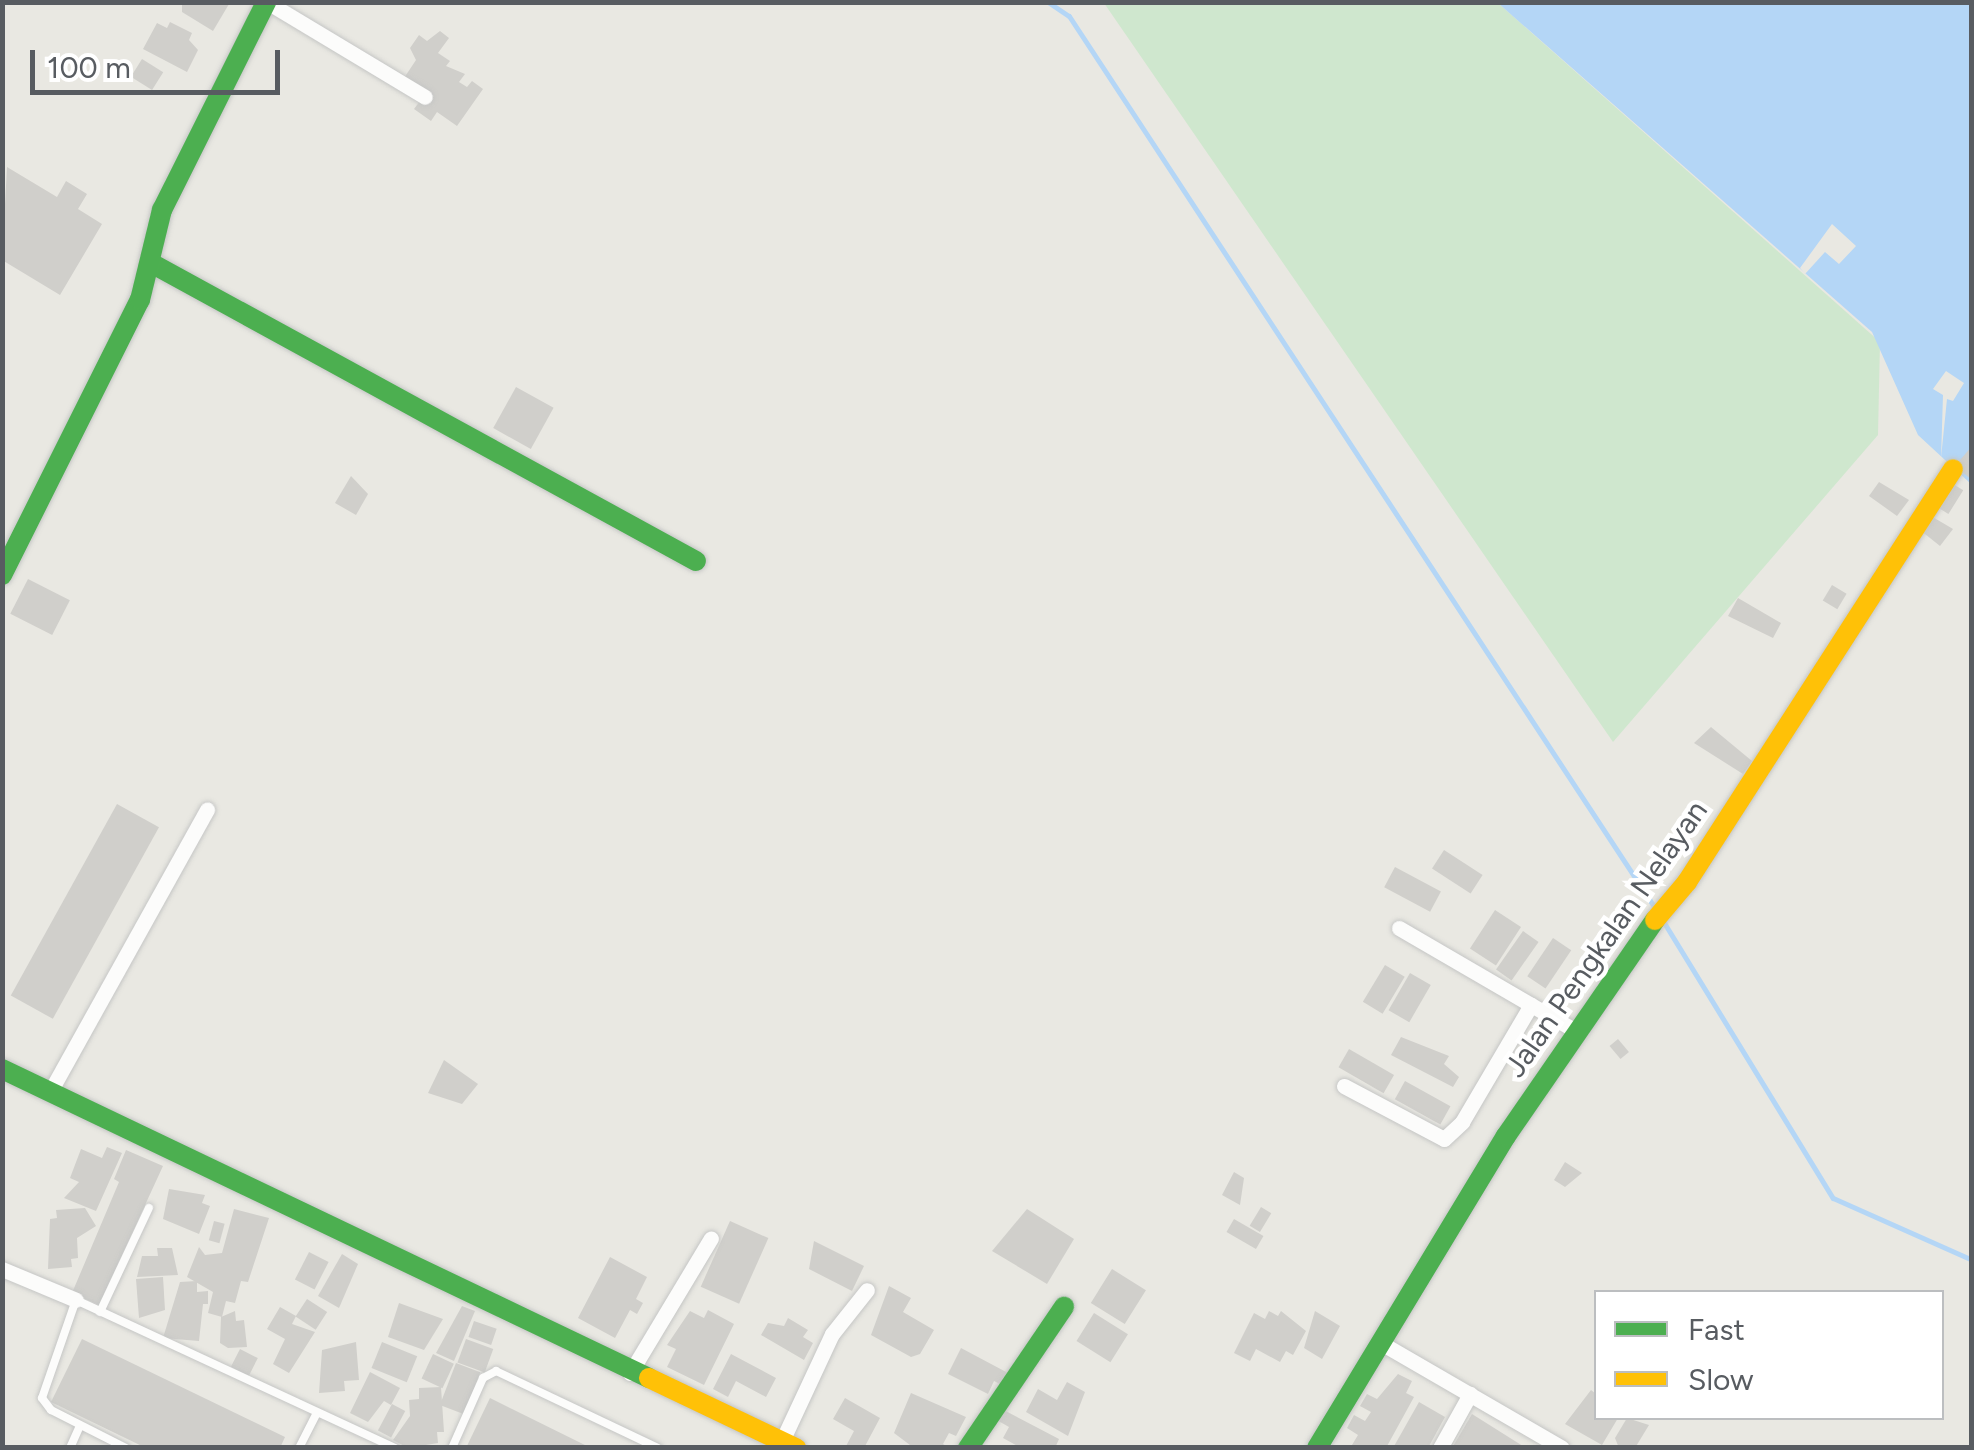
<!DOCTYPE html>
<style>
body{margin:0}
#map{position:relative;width:1974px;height:1450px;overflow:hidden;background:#e9e8e2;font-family:Figtree,sans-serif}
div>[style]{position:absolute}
.green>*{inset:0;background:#cfe7ce}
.water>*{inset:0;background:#b4d6f6}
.pier>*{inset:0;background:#e9e8e2}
.stream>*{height:5px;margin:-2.5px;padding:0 2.5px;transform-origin:2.5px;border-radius:2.5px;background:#b4d6f6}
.building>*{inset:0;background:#d0cfcb;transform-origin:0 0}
.roads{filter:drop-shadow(0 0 2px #c5c6c5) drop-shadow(0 0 2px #c5c6c5)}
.lane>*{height:8px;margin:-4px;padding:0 4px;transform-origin:4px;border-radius:4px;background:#fcfcfb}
.street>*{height:15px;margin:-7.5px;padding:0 7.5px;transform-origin:7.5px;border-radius:7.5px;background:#fcfcfb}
.fast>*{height:20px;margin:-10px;padding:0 10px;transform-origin:10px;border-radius:10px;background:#4caf50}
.slow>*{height:20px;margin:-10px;padding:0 10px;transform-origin:10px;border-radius:10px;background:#ffc107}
span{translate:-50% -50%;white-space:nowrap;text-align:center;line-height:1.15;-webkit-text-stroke:9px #fff;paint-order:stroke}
.street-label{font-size:30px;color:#585c61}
.frame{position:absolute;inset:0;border:5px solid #585c61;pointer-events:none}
.legend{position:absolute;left:1594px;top:1290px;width:350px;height:130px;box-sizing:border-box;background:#fff;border:2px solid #bcbec0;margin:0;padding:12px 18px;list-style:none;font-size:30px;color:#585c61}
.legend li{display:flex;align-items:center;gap:20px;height:50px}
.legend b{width:50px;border:2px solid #bcbec0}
.scale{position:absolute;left:30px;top:50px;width:250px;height:45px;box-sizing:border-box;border:5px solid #585c61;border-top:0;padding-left:12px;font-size:30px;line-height:35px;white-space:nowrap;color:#585c61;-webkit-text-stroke:8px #fff;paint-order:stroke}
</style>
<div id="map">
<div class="green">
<i style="clip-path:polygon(1104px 3px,1498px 3px,1880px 342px,1878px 435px,1613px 742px)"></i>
</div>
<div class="water">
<i style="clip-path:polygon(1498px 3px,1971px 3px,1971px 484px,1918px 435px,1872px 332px)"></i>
</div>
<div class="pier">
<i style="clip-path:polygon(1832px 224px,1856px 246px,1839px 264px,1825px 252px,1805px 274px,1800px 268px)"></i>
<i style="clip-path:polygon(1946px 371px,1964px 383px,1953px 401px,1947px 399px,1941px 458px,1943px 395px,1933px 389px)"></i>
</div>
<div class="stream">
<i style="left:1048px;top:2px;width:25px;rotate:34deg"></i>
<i style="left:1069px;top:16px;width:1071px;rotate:56.7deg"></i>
<i style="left:1663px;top:921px;width:325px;rotate:58.5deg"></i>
<i style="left:1833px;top:1198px;width:152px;rotate:24deg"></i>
</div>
<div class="building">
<i style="clip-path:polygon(182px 2px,227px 2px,229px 4px,213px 31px,182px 12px)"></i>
<i style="clip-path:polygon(170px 22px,192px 33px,189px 40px,198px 50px,187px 72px,143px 49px,157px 23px,167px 28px)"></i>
<i style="clip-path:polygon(440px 31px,449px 38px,438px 53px,450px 61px,446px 66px,465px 74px,459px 82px,467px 87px,472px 81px,483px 89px,457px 126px,437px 112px,431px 121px,414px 109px,423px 97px,404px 78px,416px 60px,410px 48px,419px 35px,427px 41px)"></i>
<i style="left:142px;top:59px;width:25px;height:21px;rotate:32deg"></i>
<i style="clip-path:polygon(7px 167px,57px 197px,66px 181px,87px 194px,78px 209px,102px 224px,60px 295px,2px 260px)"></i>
<i style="left:516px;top:387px;width:43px;height:47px;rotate:29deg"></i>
<i style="clip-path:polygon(1972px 446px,1972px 480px,1955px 466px)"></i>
<i style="clip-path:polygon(351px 476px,368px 494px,356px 515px,335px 503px)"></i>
<i style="left:1942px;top:477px;width:25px;height:28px;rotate:32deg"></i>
<i style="clip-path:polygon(1879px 482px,1909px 500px,1897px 516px,1869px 496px)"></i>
<i style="clip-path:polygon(1931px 516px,1953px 529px,1940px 546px,1920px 530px)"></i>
<i style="left:28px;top:579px;width:47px;height:39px;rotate:27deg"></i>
<i style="left:1832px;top:585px;width:17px;height:18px;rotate:31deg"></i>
<i style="clip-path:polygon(1738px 598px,1781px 623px,1773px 638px,1728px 616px)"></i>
<i style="clip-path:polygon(1711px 727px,1752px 761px,1743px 774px,1694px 743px)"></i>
<i style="left:117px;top:804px;width:48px;height:219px;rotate:29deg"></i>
<i style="left:1444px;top:850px;width:46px;height:22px;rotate:33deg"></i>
<i style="left:1395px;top:867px;width:52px;height:23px;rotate:28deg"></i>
<i style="left:1495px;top:910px;width:31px;height:46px;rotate:33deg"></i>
<i style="left:1523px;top:931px;width:19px;height:47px;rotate:35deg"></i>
<i style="left:1553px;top:938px;width:22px;height:46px;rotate:34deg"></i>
<i style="left:1385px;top:965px;width:23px;height:43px;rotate:31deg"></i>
<i style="left:1410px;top:973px;width:24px;height:43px;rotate:30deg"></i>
<i style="clip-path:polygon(1401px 1037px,1449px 1056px,1444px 1064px,1459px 1077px,1453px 1087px,1391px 1055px)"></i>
<i style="left:1618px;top:1039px;width:17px;height:11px;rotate:50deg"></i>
<i style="left:1349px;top:1049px;width:52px;height:21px;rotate:30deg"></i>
<i style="clip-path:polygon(444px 1060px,478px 1084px,462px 1104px,428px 1093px)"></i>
<i style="left:1405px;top:1081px;width:52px;height:21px;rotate:29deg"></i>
<i style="clip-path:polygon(107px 1147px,122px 1153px,96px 1211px,64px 1198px,79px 1182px,70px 1178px,81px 1149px,102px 1158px)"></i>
<i style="clip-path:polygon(126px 1150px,163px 1166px,99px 1305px,72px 1293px,119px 1182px,114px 1179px)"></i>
<i style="clip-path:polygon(1565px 1162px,1582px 1173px,1565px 1187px,1554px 1180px)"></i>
<i style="clip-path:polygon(1234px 1172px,1244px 1178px,1240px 1205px,1222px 1195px)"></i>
<i style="clip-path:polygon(169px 1189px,205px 1195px,202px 1203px,210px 1206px,199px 1234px,163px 1219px)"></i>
<i style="left:1261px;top:1207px;width:12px;height:22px;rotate:31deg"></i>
<i style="clip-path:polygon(85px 1208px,96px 1226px,77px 1238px,78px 1258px,71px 1259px,72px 1267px,48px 1269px,50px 1219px,57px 1218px,56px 1210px)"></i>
<i style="clip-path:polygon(234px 1209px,269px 1218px,248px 1282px,241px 1281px,235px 1303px,226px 1301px,222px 1317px,208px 1313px,213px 1292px,187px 1277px,199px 1247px,205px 1255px,222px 1253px)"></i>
<i style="clip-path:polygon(1027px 1209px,1074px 1239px,1047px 1284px,992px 1251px)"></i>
<i style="left:1234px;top:1219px;width:34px;height:15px;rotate:30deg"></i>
<i style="left:214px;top:1221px;width:11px;height:20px;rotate:15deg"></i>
<i style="left:730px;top:1221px;width:42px;height:72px;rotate:24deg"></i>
<i style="clip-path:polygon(814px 1241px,864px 1266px,852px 1291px,809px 1269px)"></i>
<i style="clip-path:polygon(157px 1248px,172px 1248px,178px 1275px,137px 1277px,142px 1256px,158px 1256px)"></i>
<i style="left:309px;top:1252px;width:22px;height:31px;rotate:27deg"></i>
<i style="clip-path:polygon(342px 1254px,358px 1264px,339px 1308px,318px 1296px)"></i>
<i style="clip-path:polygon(610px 1257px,647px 1277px,636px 1299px,643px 1303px,637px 1314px,630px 1310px,615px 1338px,578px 1318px)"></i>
<i style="left:1112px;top:1269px;width:40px;height:40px;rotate:32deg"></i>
<i style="clip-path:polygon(163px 1277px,165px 1310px,139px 1318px,136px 1279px)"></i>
<i style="clip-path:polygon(197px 1281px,197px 1292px,208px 1291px,208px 1304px,203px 1304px,199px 1341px,163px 1338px,180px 1282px)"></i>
<i style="clip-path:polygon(889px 1286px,911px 1298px,903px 1312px,934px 1330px,920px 1354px,911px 1357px,871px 1335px)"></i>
<i style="left:307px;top:1299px;width:24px;height:21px;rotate:33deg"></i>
<i style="clip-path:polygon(399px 1303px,443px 1319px,424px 1350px,388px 1337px)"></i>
<i style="clip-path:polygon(462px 1306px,475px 1311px,454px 1361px,436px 1353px)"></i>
<i style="clip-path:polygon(280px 1307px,296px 1316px,292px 1324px,315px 1332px,289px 1373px,273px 1364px,285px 1339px,267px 1329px)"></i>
<i style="clip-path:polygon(708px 1310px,734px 1324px,704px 1385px,667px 1367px,676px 1349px,667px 1345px,690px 1311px,704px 1318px)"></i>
<i style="clip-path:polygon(235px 1311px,236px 1321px,244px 1320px,247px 1347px,228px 1348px,220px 1343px,221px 1317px)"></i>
<i style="clip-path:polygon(1269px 1311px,1278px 1316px,1281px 1311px,1306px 1331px,1293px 1355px,1286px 1351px,1280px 1362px,1256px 1349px,1250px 1361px,1234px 1353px,1254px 1313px,1265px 1319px)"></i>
<i style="clip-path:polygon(1315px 1311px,1340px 1326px,1322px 1359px,1304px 1348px)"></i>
<i style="left:1094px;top:1313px;width:40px;height:33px;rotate:32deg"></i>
<i style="clip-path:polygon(788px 1318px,808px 1330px,803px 1337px,813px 1343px,804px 1360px,761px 1335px,768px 1323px,784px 1326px)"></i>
<i style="left:474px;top:1321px;width:24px;height:17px;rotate:19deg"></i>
<i style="clip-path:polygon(82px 1339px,285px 1437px,280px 1448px,146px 1448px,51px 1402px)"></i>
<i style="left:466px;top:1339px;width:29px;height:25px;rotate:20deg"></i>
<i style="clip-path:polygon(356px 1342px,359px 1380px,344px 1381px,345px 1391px,319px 1393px,322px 1350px)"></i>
<i style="left:382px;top:1342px;width:38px;height:28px;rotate:22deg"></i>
<i style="clip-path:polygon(961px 1348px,1008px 1373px,1002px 1385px,994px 1381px,988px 1394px,948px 1374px)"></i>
<i style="left:240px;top:1349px;width:20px;height:20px;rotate:27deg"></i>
<i style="left:433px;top:1354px;width:23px;height:27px;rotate:25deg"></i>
<i style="clip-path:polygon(731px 1354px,776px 1378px,766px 1397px,736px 1381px,728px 1397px,713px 1389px)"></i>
<i style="left:456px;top:1363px;width:26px;height:45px;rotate:21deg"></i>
<i style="clip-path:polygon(370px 1372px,400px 1388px,391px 1405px,384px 1401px,368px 1422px,350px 1413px)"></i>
<i style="clip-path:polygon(1398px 1374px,1412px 1381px,1406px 1393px,1414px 1397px,1386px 1448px,1352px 1445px,1358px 1435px,1347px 1428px,1354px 1415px,1365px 1421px,1371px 1412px,1360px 1406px,1367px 1394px,1377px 1399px)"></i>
<i style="clip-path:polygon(1067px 1382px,1085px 1392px,1068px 1436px,1026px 1412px,1038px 1389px,1057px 1400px)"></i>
<i style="clip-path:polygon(441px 1387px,444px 1432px,437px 1432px,438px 1443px,408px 1448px,393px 1440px,410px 1416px,409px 1400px,419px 1399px,419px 1388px)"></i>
<i style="clip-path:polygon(1591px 1390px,1596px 1394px,1596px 1418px,1618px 1418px,1602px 1445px,1565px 1424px)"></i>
<i style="clip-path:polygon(911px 1393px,966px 1417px,956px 1436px,949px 1433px,943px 1444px,949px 1448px,914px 1448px,894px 1433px)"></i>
<i style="clip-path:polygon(490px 1398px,591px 1448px,466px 1448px)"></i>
<i style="clip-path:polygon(845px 1398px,880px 1418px,864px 1448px,845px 1448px,854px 1431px,833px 1419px)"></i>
<i style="clip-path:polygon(1419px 1402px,1445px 1417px,1428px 1448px,1393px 1448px)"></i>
<i style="left:392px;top:1404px;width:15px;height:30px;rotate:28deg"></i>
<i style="clip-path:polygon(1000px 1408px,1059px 1439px,1055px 1448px,1021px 1448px,1003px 1438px,1009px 1427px,995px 1419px)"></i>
<i style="clip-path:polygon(1472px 1414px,1526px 1448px,1452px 1448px)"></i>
<i style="clip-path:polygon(1627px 1418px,1649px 1425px,1635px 1448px,1619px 1448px,1615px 1438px)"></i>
</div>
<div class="roads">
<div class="lane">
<i style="left:100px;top:1312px;width:115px;rotate:-64.8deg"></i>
<i style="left:70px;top:1448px;width:24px;rotate:-66deg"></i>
<i style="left:126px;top:1448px;width:84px;rotate:-153.1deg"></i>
<i style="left:51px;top:1410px;width:15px;rotate:-127deg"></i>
<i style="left:42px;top:1398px;width:104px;rotate:-70.9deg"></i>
<i style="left:76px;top:1300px;width:352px;rotate:24.9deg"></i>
<i style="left:299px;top:1448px;width:38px;rotate:-63deg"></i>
<i style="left:452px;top:1448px;width:77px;rotate:-66.1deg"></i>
<i style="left:483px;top:1378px;width:15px;rotate:-28deg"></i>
<i style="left:496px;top:1371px;width:179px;rotate:25.4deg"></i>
</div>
<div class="street">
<i style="left:267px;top:2px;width:184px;rotate:31deg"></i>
<i style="left:1399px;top:928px;width:205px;rotate:30.2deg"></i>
<i style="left:1344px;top:1086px;width:113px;rotate:27.9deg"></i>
<i style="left:1444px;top:1139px;width:25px;rotate:-43deg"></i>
<i style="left:1462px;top:1122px;width:136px;rotate:-59.5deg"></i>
<i style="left:51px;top:1090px;width:321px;rotate:-60.9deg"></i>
<i style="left:2px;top:1269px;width:80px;rotate:22.7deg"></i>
<i style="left:1381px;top:1343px;width:209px;rotate:30.1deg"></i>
<i style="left:630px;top:1373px;width:157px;rotate:-59deg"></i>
<i style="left:782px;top:1441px;width:118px;rotate:-65deg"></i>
<i style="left:832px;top:1334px;width:56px;rotate:-51.5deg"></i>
<i style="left:1440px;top:1448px;width:62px;rotate:-60.9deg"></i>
</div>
<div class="fast">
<i style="left:151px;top:263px;width:621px;rotate:28.67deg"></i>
<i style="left:2px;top:575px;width:308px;rotate:-63.4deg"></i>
<i style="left:140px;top:300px;width:93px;rotate:-76.3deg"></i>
<i style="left:162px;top:210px;width:233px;rotate:-63.4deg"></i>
<i style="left:2px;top:1069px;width:717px;rotate:25.53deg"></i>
<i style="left:968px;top:1448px;width:171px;rotate:-55.8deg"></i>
<i style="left:1317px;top:1448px;width:365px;rotate:-58.8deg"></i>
<i style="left:1506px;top:1136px;width:262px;rotate:-55.4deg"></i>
</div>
<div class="slow">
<i style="left:1655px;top:920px;width:50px;rotate:-49.9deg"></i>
<i style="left:1687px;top:882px;width:491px;rotate:-57.2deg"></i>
<i style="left:649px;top:1378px;width:163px;rotate:25.5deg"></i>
</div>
</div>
<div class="street-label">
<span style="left:1606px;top:939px;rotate:-55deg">Jalan Pengkalan Nelayan</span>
</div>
<div class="frame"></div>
<ul class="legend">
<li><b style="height:12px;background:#4caf50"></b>Fast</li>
<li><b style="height:12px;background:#ffc107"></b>Slow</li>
</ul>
<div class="scale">100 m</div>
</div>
